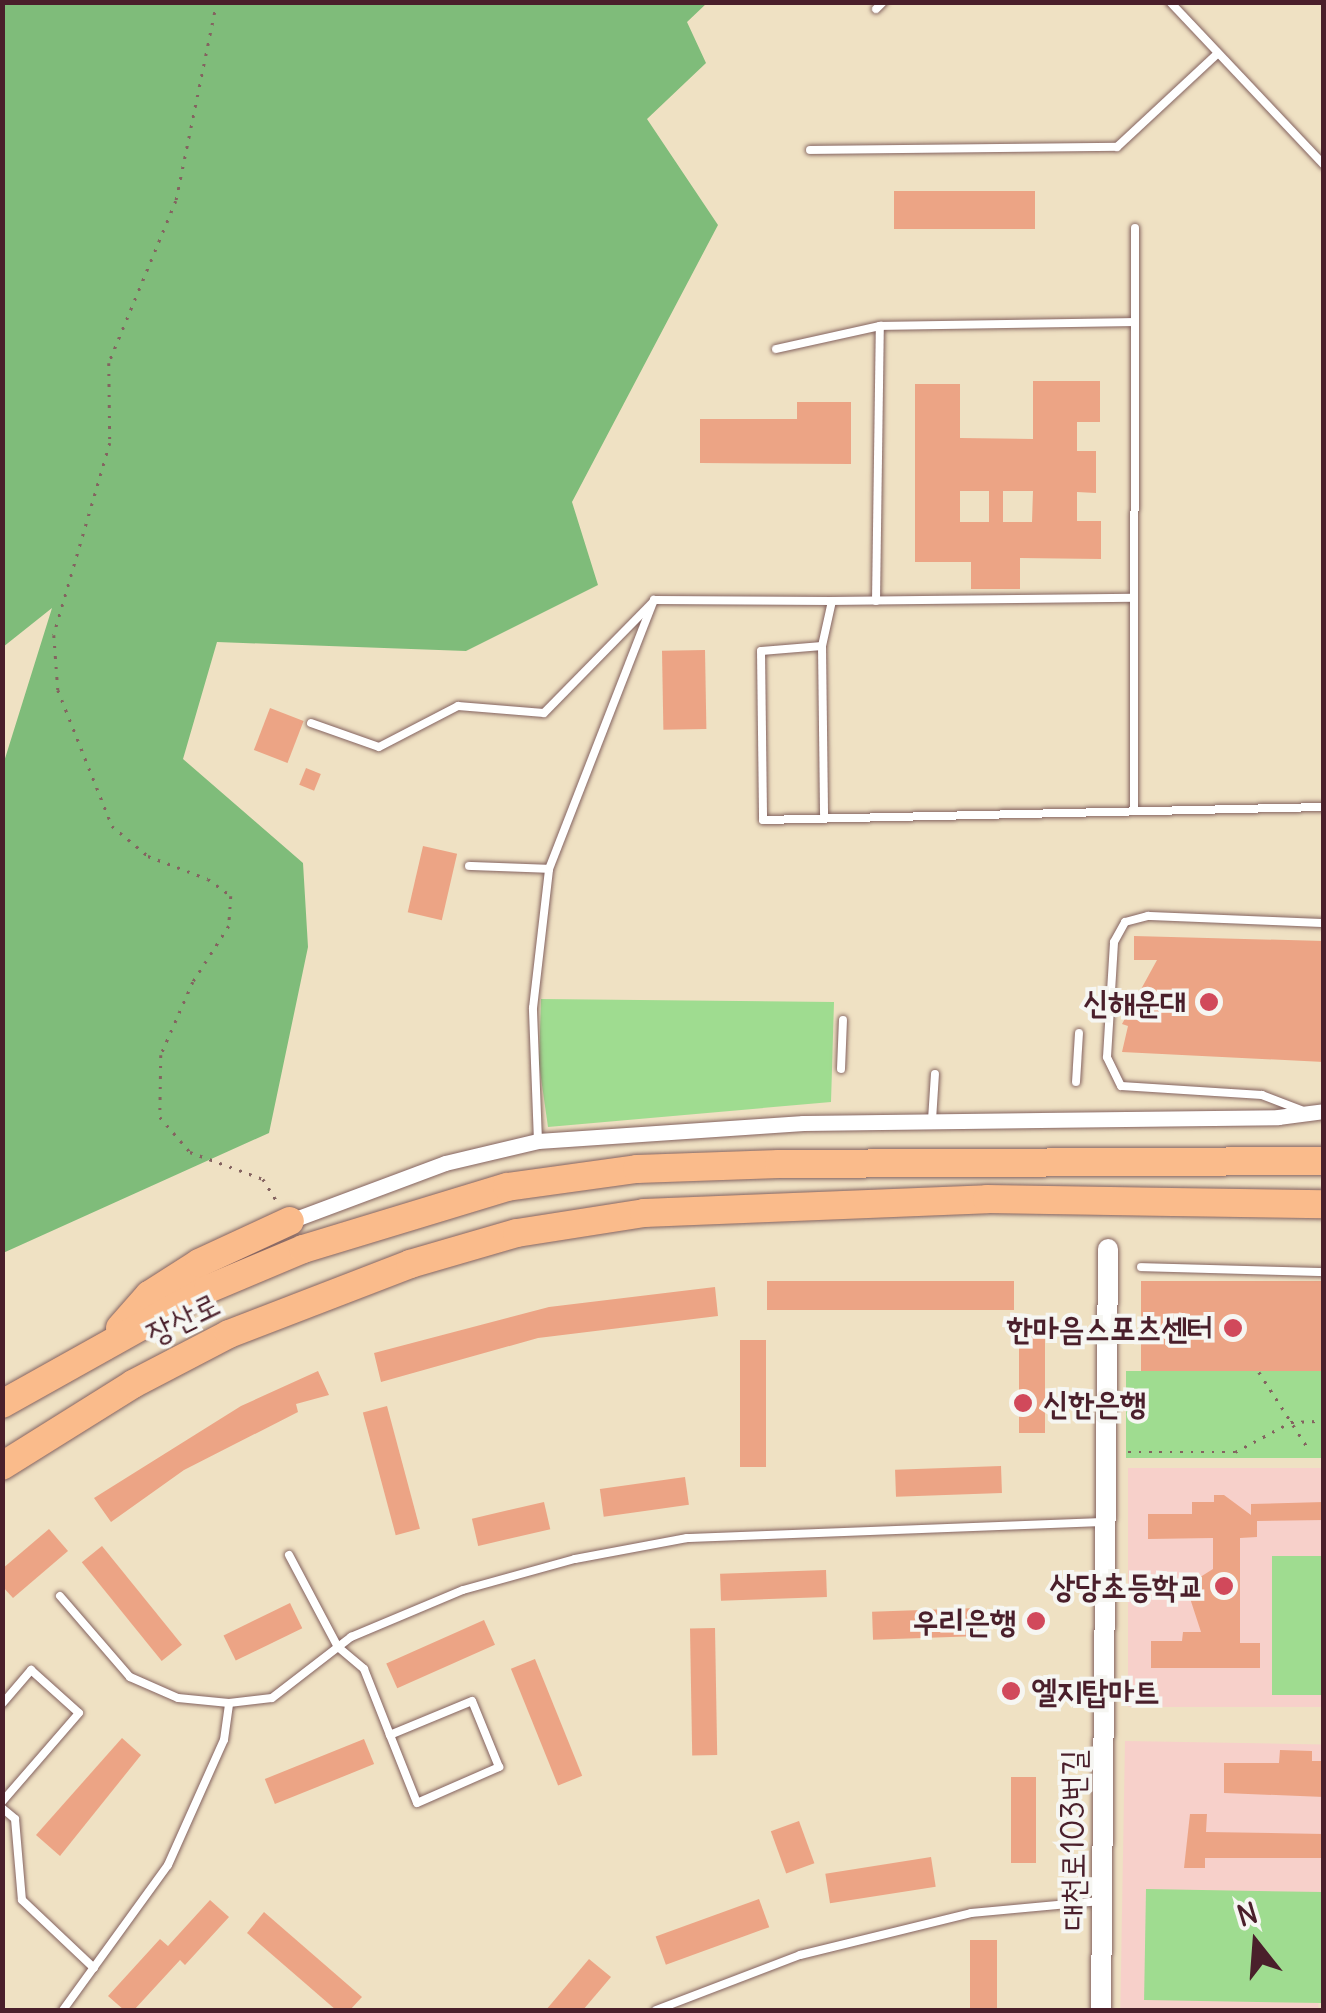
<!DOCTYPE html>
<meta charset="utf-8">
<style>
body{margin:0}
#map{position:relative;width:1326px;height:2013px;overflow:hidden;background:#efe1c3;font-family:Delius,"Poor Story",sans-serif}
div>[style]{position:absolute}
.built>*{inset:0;background:#f7d0ca;transform-origin:0 0}
.green>*{inset:0;background:#9fdc90;transform-origin:0 0}
.forest>*{inset:0;background:#7fbc7a}
.building>*{inset:0;background:#eca485;transform-origin:0 0}
.path>*{height:2.5px;margin-top:-1.25px;transform-origin:0;background:repeating-linear-gradient(90deg,#846360 0 2.5px,transparent 0 10.5px)}
.roads{filter:drop-shadow(0 0 2px #846360) drop-shadow(0 0 2px #846360)}
.service>*{height:8px;margin:-4px;padding:0 4px;transform-origin:4px;border-radius:4px;background:#fff}
.minor>*{height:15px;margin:-7.5px;padding:0 7.5px;transform-origin:7.5px;border-radius:7.5px;background:#fff}
.tertiary>*{height:20px;margin:-10px;padding:0 10px;transform-origin:10px;border-radius:10px;background:#fff}
.trunk>*{height:28px;margin:-14px;padding:0 14px;transform-origin:14px;border-radius:14px;background:#fabb8b}
.dots>*{width:28px;height:28px;translate:-50% -50%;box-sizing:border-box;border:5px solid #f6f6f2;border-radius:50%}
span{translate:-50% -50%;white-space:nowrap;text-align:center;line-height:1.15;-webkit-text-stroke:8px #f6f6f2;paint-order:stroke}
.poi-label{font-size:32px;color:#4a1f2b;font-weight:700}
.right{translate:-100% -50%;text-align:right}
.left{translate:0 -50%;text-align:left}
.street-label{font-size:32px;color:#4a1f2b}
.frame{position:absolute;inset:0;border:5px solid #4a1f2b;pointer-events:none}
.north{position:absolute;left:1206px;top:1893px;width:100px;height:100px;-webkit-text-stroke:8px #f6f6f2;paint-order:stroke;rotate:343deg;font-size:28px;font-weight:700;line-height:40px;text-align:center;color:#4a1f2b}
.north::after{content:'';display:block;margin:auto;width:35px;height:45px;background:#4a1f2b;clip-path:polygon(50% 0,100% 100%,50% 72%,0 100%)}
</style>
<div id="map">
<div class="built">
<i style="left:1323px;top:1468px;width:239px;height:195px;rotate:90deg"></i>
<i style="left:1125px;top:1741px;width:198px;height:269px;rotate:1deg"></i>
</div>
<div class="green">
<i style="clip-path:polygon(541px 999px,834px 1002px,831px 1102px,548px 1127px,539px 1064px)"></i>
<i style="left:1323px;top:1371px;width:87px;height:197px;rotate:90deg"></i>
<i style="left:1323px;top:1556px;width:139px;height:51px;rotate:90deg"></i>
<i style="left:1146px;top:1889px;width:177px;height:111px;rotate:1deg"></i>
</div>
<div class="forest">
<i style="clip-path:polygon(3px 2px,707px 3px,687px 22px,706px 63px,647px 119px,718px 225px,572px 502px,598px 585px,466px 651px,217px 642px,183px 759px,303px 863px,308px 947px,269px 1133px,3px 1253px,3px 765px,52px 608px,3px 647px)"></i>
</div>
<div class="building">
<i style="left:1035px;top:191px;width:38px;height:141px;rotate:90deg"></i>
<i style="clip-path:polygon(evenodd,1033px 381px,1100px 381px,1100px 422px,1077px 422px,1077px 451px,1096px 451px,1096px 493px,1077px 492px,1077px 521px,1101px 521px,1101px 559px,1020px 558px,1020px 589px,971px 589px,971px 562px,915px 562px,915px 384px,960px 384px,960px 438px,1033px 439px,1033px 381px,960px 491px,989px 491px,989px 522px,960px 522px,960px 491px,1033px 381px,1003px 491px,1033px 491px,1032px 522px,1003px 522px,1003px 491px)"></i>
<i style="clip-path:polygon(797px 402px,851px 402px,851px 464px,700px 463px,700px 419px,797px 419px)"></i>
<i style="left:705px;top:650px;width:79px;height:43px;rotate:89deg"></i>
<i style="left:270px;top:708px;width:36px;height:45px;rotate:21deg"></i>
<i style="left:306px;top:768px;width:16px;height:18px;rotate:22deg"></i>
<i style="left:423px;top:846px;width:35px;height:68px;rotate:13deg"></i>
<i style="clip-path:polygon(1134px 936px,1324px 941px,1324px 1062px,1122px 1052px,1128px 1026px,1122px 1024px,1157px 960px,1134px 960px)"></i>
<i style="left:1014px;top:1281px;width:29px;height:247px;rotate:90deg"></i>
<i style="left:1324px;top:1281px;width:90px;height:183px;rotate:90deg"></i>
<i style="clip-path:polygon(715px 1287px,718px 1316px,538px 1338px,381px 1382px,374px 1353px,549px 1307px)"></i>
<i style="left:1045px;top:1318px;width:115px;height:26px;rotate:90deg"></i>
<i style="left:740px;top:1340px;width:26px;height:127px"></i>
<i style="clip-path:polygon(318px 1371px,329px 1395px,296px 1404px,298px 1412px,184px 1470px,111px 1522px,94px 1498px,241px 1406px)"></i>
<i style="left:387px;top:1406px;width:127px;height:25px;rotate:75deg"></i>
<i style="left:1001px;top:1466px;width:27px;height:106px;rotate:88deg"></i>
<i style="left:685px;top:1477px;width:28px;height:86px;rotate:82deg"></i>
<i style="clip-path:polygon(1214px 1495px,1224px 1495px,1251px 1515px,1251px 1504px,1324px 1502px,1324px 1520px,1257px 1521px,1257px 1537px,1240px 1538px,1240px 1643px,1260px 1643px,1260px 1668px,1151px 1668px,1151px 1641px,1182px 1641px,1183px 1632px,1201px 1632px,1186px 1586px,1213px 1569px,1213px 1538px,1148px 1539px,1148px 1514px,1192px 1514px,1192px 1502px,1214px 1502px)"></i>
<i style="left:544px;top:1502px;width:28px;height:74px;rotate:77deg"></i>
<i style="clip-path:polygon(49px 1529px,68px 1551px,13px 1598px,2px 1586px,2px 1569px)"></i>
<i style="left:102px;top:1546px;width:127px;height:26px;rotate:51deg"></i>
<i style="left:826px;top:1570px;width:27px;height:106px;rotate:88deg"></i>
<i style="left:290px;top:1603px;width:28px;height:74px;rotate:64deg"></i>
<i style="left:978px;top:1608px;width:28px;height:106px;rotate:88deg"></i>
<i style="left:484px;top:1620px;width:27px;height:107px;rotate:66deg"></i>
<i style="left:715px;top:1628px;width:127px;height:25px;rotate:89deg"></i>
<i style="left:535px;top:1659px;width:126px;height:26px;rotate:68deg"></i>
<i style="clip-path:polygon(122px 1738px,141px 1755px,60px 1856px,36px 1835px)"></i>
<i style="left:364px;top:1739px;width:27px;height:107px;rotate:68deg"></i>
<i style="clip-path:polygon(1280px 1750px,1312px 1751px,1312px 1761px,1324px 1761px,1324px 1797px,1224px 1793px,1224px 1763px,1279px 1763px)"></i>
<i style="left:1011px;top:1777px;width:25px;height:86px"></i>
<i style="clip-path:polygon(1190px 1814px,1207px 1814px,1206px 1832px,1324px 1834px,1324px 1858px,1205px 1858px,1205px 1868px,1184px 1868px)"></i>
<i style="left:799px;top:1821px;width:45px;height:30px;rotate:70deg"></i>
<i style="left:931px;top:1857px;width:30px;height:107px;rotate:81deg"></i>
<i style="left:759px;top:1899px;width:30px;height:110px;rotate:70deg"></i>
<i style="clip-path:polygon(210px 1900px,229px 1917px,185px 1965px,180px 1960px,134px 2010px,124px 2010px,108px 1996px,160px 1939px,168px 1946px)"></i>
<i style="clip-path:polygon(264px 1912px,362px 1997px,350px 2010px,336px 2010px,247px 1933px)"></i>
<i style="left:970px;top:1940px;width:27px;height:70px"></i>
<i style="clip-path:polygon(589px 1959px,611px 1977px,583px 2010px,546px 2010px)"></i>
</div>
<div class="path">
<i style="left:217px;top:2px;width:203px;rotate:101.6deg"></i>
<i style="left:176px;top:201px;width:175px;rotate:112.5deg"></i>
<i style="left:109px;top:363px;width:80px;rotate:89.3deg"></i>
<i style="left:110px;top:443px;width:200px;rotate:106.3deg"></i>
<i style="left:54px;top:635px;width:55px;rotate:85.8deg"></i>
<i style="left:58px;top:690px;width:146px;rotate:68.3deg"></i>
<i style="left:112px;top:826px;width:47px;rotate:39.8deg"></i>
<i style="left:148px;top:856px;width:64px;rotate:21deg"></i>
<i style="left:208px;top:879px;width:29px;rotate:36deg"></i>
<i style="left:231px;top:896px;width:30px;rotate:94deg"></i>
<i style="left:229px;top:926px;width:67px;rotate:122.7deg"></i>
<i style="left:193px;top:982px;width:80px;rotate:113.7deg"></i>
<i style="left:161px;top:1055px;width:62px;rotate:90.9deg"></i>
<i style="left:160px;top:1117px;width:46px;rotate:49.4deg"></i>
<i style="left:190px;top:1152px;width:78px;rotate:20.3deg"></i>
<i style="left:263px;top:1179px;width:28px;rotate:58deg"></i>
<i style="left:1259px;top:1372px;width:94px;rotate:57.2deg"></i>
<i style="left:1128px;top:1452px;width:107px"></i>
<i style="left:1235px;top:1452px;width:64px;rotate:-28.2deg"></i>
<i style="left:1291px;top:1422px;width:33px;rotate:-2deg"></i>
</div>
<div class="roads">
<div class="service">
<i style="left:1170px;top:2px;width:224px;rotate:46.6deg"></i>
<i style="left:876px;top:9px;width:10px;rotate:-45deg"></i>
<i style="left:810px;top:150px;width:307px;rotate:-0.6deg"></i>
<i style="left:1117px;top:147px;width:137px;rotate:-42.9deg"></i>
<i style="left:776px;top:349px;width:107px;rotate:-12.5deg"></i>
<i style="left:832px;top:601px;width:299px;rotate:-0.6deg"></i>
<i style="left:876px;top:601px;width:275px;rotate:-89.2deg"></i>
<i style="left:880px;top:326px;width:253px;rotate:-0.9deg"></i>
<i style="left:822px;top:646px;width:172px;rotate:89.3deg"></i>
<i style="left:311px;top:723px;width:72px;rotate:19.4deg"></i>
<i style="left:379px;top:747px;width:89px;rotate:-27.4deg"></i>
<i style="left:458px;top:706px;width:86px;rotate:4.7deg"></i>
<i style="left:544px;top:713px;width:154px;rotate:-45.5deg"></i>
<i style="left:1134px;top:811px;width:583px;rotate:-89.9deg"></i>
<i style="left:469px;top:866px;width:80px;rotate:2.1deg"></i>
<i style="left:549px;top:869px;width:289px;rotate:-68.7deg"></i>
<i style="left:654px;top:600px;width:178px;rotate:0.3deg"></i>
<i style="left:832px;top:601px;width:46px;rotate:102.5deg"></i>
<i style="left:822px;top:646px;width:61px;rotate:175.3deg"></i>
<i style="left:761px;top:651px;width:169px;rotate:89.3deg"></i>
<i style="left:763px;top:820px;width:561px;rotate:-1.33deg"></i>
<i style="left:841px;top:1069px;width:49px;rotate:-87.7deg"></i>
<i style="left:1076px;top:1082px;width:49px;rotate:-86.5deg"></i>
<i style="left:1301px;top:1110px;width:42px;rotate:-159deg"></i>
<i style="left:1262px;top:1095px;width:141px;rotate:-176.3deg"></i>
<i style="left:1121px;top:1086px;width:32px;rotate:-116deg"></i>
<i style="left:1107px;top:1057px;width:115px;rotate:-86.5deg"></i>
<i style="left:1114px;top:942px;width:23px;rotate:-61deg"></i>
<i style="left:1125px;top:922px;width:24px;rotate:-15deg"></i>
<i style="left:1148px;top:916px;width:176px;rotate:2.3deg"></i>
<i style="left:932px;top:1120px;width:46px;rotate:-86.3deg"></i>
<i style="left:538px;top:1141px;width:133px;rotate:-92.2deg"></i>
<i style="left:533px;top:1008px;width:140px;rotate:-83.4deg"></i>
<i style="left:1141px;top:1267px;width:183px;rotate:1.6deg"></i>
<i style="left:289px;top:1555px;width:104px;rotate:62deg"></i>
<i style="left:338px;top:1647px;width:34px;rotate:40deg"></i>
<i style="left:364px;top:1669px;width:71px;rotate:68.5deg"></i>
<i style="left:390px;top:1735px;width:73px;rotate:68.3deg"></i>
<i style="left:417px;top:1803px;width:90px;rotate:-23.7deg"></i>
<i style="left:499px;top:1767px;width:71px;rotate:-112.2deg"></i>
<i style="left:472px;top:1701px;width:89px;rotate:157.5deg"></i>
<i style="left:60px;top:1596px;width:107px;rotate:49.2deg"></i>
<i style="left:130px;top:1677px;width:52px;rotate:23.6deg"></i>
<i style="left:178px;top:1698px;width:51px;rotate:5.6deg"></i>
<i style="left:229px;top:1703px;width:43px;rotate:-6.6deg"></i>
<i style="left:272px;top:1698px;width:100px;rotate:-37.7deg"></i>
<i style="left:351px;top:1637px;width:121px;rotate:-22.8deg"></i>
<i style="left:463px;top:1590px;width:116px;rotate:-15.5deg"></i>
<i style="left:575px;top:1559px;width:114px;rotate:-10.6deg"></i>
<i style="left:687px;top:1538px;width:418px;rotate:-2.2deg"></i>
<i style="left:2px;top:1704px;width:45px;rotate:-49.5deg"></i>
<i style="left:31px;top:1670px;width:64px;rotate:41.9deg"></i>
<i style="left:79px;top:1713px;width:118px;rotate:130.9deg"></i>
<i style="left:2px;top:1808px;width:17px;rotate:40deg"></i>
<i style="left:15px;top:1819px;width:81px;rotate:85.1deg"></i>
<i style="left:22px;top:1900px;width:99px;rotate:43.4deg"></i>
<i style="left:63px;top:2010px;width:179px;rotate:-54.1deg"></i>
<i style="left:168px;top:1865px;width:137px;rotate:-65.9deg"></i>
<i style="left:224px;top:1740px;width:37px;rotate:-82deg"></i>
<i style="left:656px;top:2010px;width:154px;rotate:-20.9deg"></i>
<i style="left:800px;top:1955px;width:176px;rotate:-13.8deg"></i>
<i style="left:971px;top:1913px;width:130px;rotate:-5.3deg"></i>
</div>
<div class="minor">
<i style="left:290px;top:1221px;width:165px;rotate:-20.5deg"></i>
<i style="left:445px;top:1163px;width:96px;rotate:-13.3deg"></i>
<i style="left:538px;top:1141px;width:266px;rotate:-3.9deg"></i>
<i style="left:803px;top:1123px;width:475px;rotate:-0.7deg"></i>
<i style="left:1278px;top:1117px;width:46px;rotate:-7.4deg"></i>
</div>
<div class="tertiary">
<i style="left:1101px;top:2010px;width:761px;rotate:-89.47deg"></i>
</div>
<div class="trunk">
<i style="left:120px;top:1328px;width:44px;rotate:-48.7deg"></i>
<i style="left:149px;top:1295px;width:59px;rotate:-32.6deg"></i>
<i style="left:199px;top:1263px;width:100px;rotate:-24.8deg"></i>
<i style="left:2px;top:1404px;width:236px;rotate:-29.2deg"></i>
<i style="left:208px;top:1289px;width:103px;rotate:-22.8deg"></i>
<i style="left:303px;top:1249px;width:213px;rotate:-16.9deg"></i>
<i style="left:507px;top:1187px;width:131px;rotate:-7.9deg"></i>
<i style="left:637px;top:1169px;width:142px;rotate:-2deg"></i>
<i style="left:779px;top:1164px;width:545px;rotate:-0.32deg"></i>
<i style="left:2px;top:1466px;width:155px;rotate:-32deg"></i>
<i style="left:133px;top:1384px;width:108px;rotate:-27.5deg"></i>
<i style="left:229px;top:1334px;width:194px;rotate:-21.1deg"></i>
<i style="left:410px;top:1264px;width:111px;rotate:-16.2deg"></i>
<i style="left:517px;top:1233px;width:129px;rotate:-8.9deg"></i>
<i style="left:644px;top:1213px;width:343px;rotate:-2.3deg"></i>
<i style="left:987px;top:1199px;width:337px;rotate:0.9deg"></i>
</div>
</div>
<div class="dots">
<i style="left:1209px;top:1002px;background:#d1495b"></i>
<i style="left:1233px;top:1328px;background:#d1495b"></i>
<i style="left:1023px;top:1403px;background:#d1495b"></i>
<i style="left:1224px;top:1586px;background:#d1495b"></i>
<i style="left:1036px;top:1621px;background:#d1495b"></i>
<i style="left:1011px;top:1691px;background:#d1495b"></i>
</div>
<div class="poi-label">
<span class="right" style="left:1186px;top:1002px">신해운대</span>
<span class="right" style="left:1213px;top:1328px">한마음스포츠센터</span>
<span class="left" style="left:1043px;top:1403px">신한은행</span>
<span class="right" style="left:1204px;top:1586px">상당초등학교</span>
<span class="right" style="left:1016px;top:1621px">우리은행</span>
<span class="left" style="left:1031px;top:1691px">엘지탑마트</span>
</div>
<div class="street-label">
<span style="left:183px;top:1319px;rotate:-26deg">장산로</span>
<span style="left:1073px;top:1840px;rotate:-90deg">대천로103번길</span>
</div>
<div class="frame"></div>
<div class="north">N</div>
</div>
